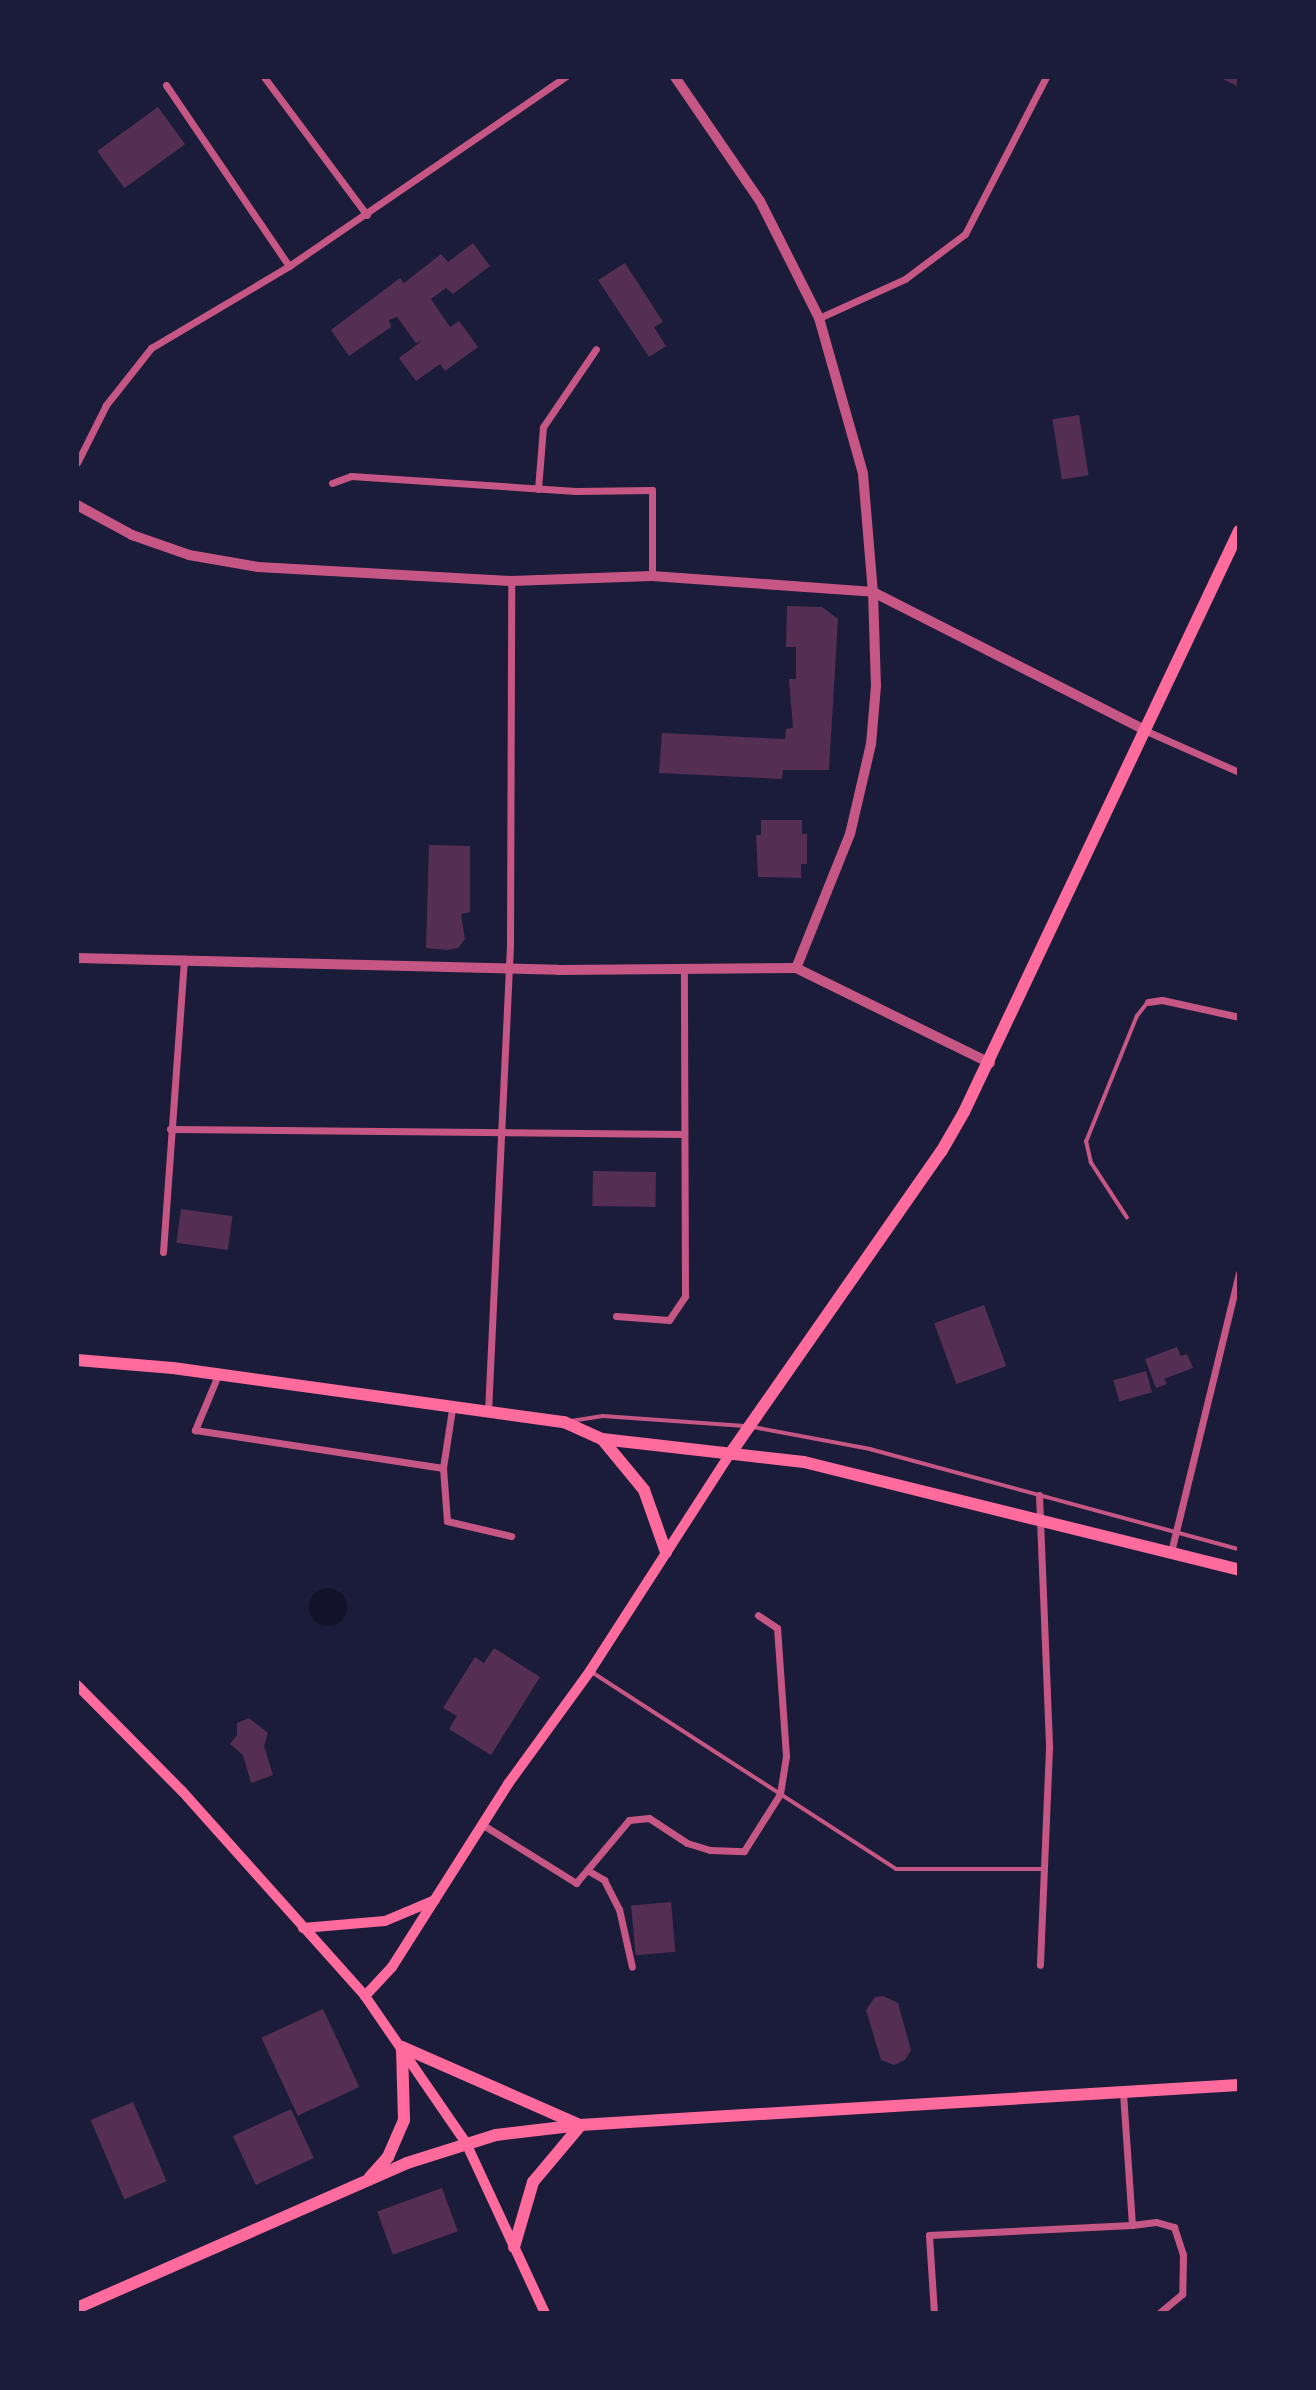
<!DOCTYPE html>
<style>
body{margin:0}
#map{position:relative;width:1316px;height:2390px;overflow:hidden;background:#1b1b3a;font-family:Montserrat,sans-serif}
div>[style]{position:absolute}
.water>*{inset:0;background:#12122b}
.round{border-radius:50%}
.building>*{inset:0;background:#542f53;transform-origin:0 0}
.service>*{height:3.5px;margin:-1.75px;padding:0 1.75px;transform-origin:1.75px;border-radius:1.75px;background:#c65784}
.minor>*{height:7px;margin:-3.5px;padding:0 3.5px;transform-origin:3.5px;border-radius:3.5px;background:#c65784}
.tertiary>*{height:10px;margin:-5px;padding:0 5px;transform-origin:5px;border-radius:5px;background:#c65784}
.secondary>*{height:10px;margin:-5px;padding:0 5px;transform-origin:5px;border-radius:5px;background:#ff6b9d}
.primary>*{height:12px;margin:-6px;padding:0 6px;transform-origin:6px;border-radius:6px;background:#ff6b9d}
span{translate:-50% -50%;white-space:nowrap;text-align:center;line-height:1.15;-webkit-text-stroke:6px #1b1b3a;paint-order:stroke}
.frame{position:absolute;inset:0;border:79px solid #1b1b3a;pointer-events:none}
</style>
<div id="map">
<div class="water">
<i class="round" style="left:309px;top:1588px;width:38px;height:38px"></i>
</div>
<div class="building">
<i style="clip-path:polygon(1219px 77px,1239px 77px,1239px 87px)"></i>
<i style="left:158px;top:107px;width:46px;height:75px;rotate:54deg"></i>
<i style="clip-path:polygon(473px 243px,490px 266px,453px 294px,446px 288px,431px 299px,450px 327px,459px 321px,478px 347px,445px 371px,440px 364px,416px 381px,399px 358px,423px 340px,416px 343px,397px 317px,389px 320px,391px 327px,349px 356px,331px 330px,400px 278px,404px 283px,441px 254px,448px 262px)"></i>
<i style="clip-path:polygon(625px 263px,663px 322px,654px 327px,666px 346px,649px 357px,598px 280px)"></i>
<i style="left:1079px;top:415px;width:61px;height:27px;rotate:81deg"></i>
<i style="clip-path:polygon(787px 606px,822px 607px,838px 619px,829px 770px,783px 770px,782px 779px,659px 773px,662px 733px,785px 739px,786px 729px,793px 728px,789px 679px,796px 679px,796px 647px,786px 647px)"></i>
<i style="clip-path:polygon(761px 820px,802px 820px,802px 834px,807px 834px,807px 864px,801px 864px,801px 878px,758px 877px,756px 835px,761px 835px)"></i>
<i style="clip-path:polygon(429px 845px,470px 846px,470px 912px,461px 914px,465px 939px,458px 948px,447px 950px,426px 948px)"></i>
<i style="left:593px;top:1171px;width:63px;height:35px;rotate:1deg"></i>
<i style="left:181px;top:1209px;width:52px;height:34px;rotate:8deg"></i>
<i style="left:984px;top:1305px;width:65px;height:53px;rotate:70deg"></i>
<i style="clip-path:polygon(1177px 1347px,1181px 1356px,1187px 1354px,1193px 1368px,1164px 1379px,1167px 1384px,1156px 1388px,1145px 1359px)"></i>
<i style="left:1146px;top:1371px;width:22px;height:34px;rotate:74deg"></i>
<i style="clip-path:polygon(494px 1648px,540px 1677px,491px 1755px,449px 1729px,457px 1716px,443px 1708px,475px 1657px,484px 1663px)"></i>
<i style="clip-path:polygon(249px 1718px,268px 1733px,264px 1746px,273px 1775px,251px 1783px,243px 1755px,230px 1744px,237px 1735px,237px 1723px)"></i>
<i style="left:671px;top:1902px;width:50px;height:40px;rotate:85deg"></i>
<i style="clip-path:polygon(883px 1996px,898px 2003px,911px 2050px,905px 2060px,894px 2065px,881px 2060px,866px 2010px,875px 1997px)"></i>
<i style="left:323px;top:2009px;width:86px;height:68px;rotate:65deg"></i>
<i style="left:133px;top:2102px;width:86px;height:46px;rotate:67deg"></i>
<i style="left:291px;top:2109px;width:54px;height:64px;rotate:65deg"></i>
<i style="left:442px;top:2188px;width:46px;height:69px;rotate:70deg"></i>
</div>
<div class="service">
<i style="left:1127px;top:1218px;width:66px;rotate:-123.2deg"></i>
<i style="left:1091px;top:1163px;width:22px;rotate:-103deg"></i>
<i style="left:1086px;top:1142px;width:136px;rotate:-68deg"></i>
<i style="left:1137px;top:1016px;width:18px;rotate:-52deg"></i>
<i style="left:571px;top:1421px;width:32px;rotate:-9deg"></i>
<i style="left:603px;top:1416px;width:142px;rotate:4deg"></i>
<i style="left:753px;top:1427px;width:119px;rotate:10.6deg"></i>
<i style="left:870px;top:1449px;width:382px;rotate:15.2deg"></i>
<i style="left:592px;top:1672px;width:362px;rotate:32.9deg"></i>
<i style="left:896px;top:1869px;width:147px"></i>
</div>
<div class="minor">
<i style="left:264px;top:77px;width:172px;rotate:53.3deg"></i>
<i style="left:166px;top:85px;width:219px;rotate:55.8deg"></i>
<i style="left:819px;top:318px;width:94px;rotate:-24.4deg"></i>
<i style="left:905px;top:279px;width:75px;rotate:-36.9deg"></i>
<i style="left:965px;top:234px;width:177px;rotate:-62.7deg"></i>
<i style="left:77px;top:463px;width:65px;rotate:-63.4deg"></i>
<i style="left:106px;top:405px;width:73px;rotate:-51.7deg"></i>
<i style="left:151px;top:348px;width:161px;rotate:-30.7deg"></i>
<i style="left:289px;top:266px;width:335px;rotate:-34.4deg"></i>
<i style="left:332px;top:483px;width:20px;rotate:-20deg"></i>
<i style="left:351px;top:476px;width:225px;rotate:3.8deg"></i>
<i style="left:576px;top:491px;width:76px;rotate:-0.8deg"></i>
<i style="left:652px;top:490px;width:86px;rotate:90deg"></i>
<i style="left:538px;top:489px;width:62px;rotate:-85.4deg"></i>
<i style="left:543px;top:427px;width:94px;rotate:-55.8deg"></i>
<i style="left:1144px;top:730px;width:104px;rotate:23.9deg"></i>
<i style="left:1148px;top:1002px;width:14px;rotate:-8deg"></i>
<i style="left:1162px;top:1000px;width:79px;rotate:12.4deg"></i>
<i style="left:170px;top:1129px;width:514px;rotate:0.56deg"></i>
<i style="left:163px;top:1252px;width:294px;rotate:-85.9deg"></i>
<i style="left:616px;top:1316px;width:53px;rotate:4.3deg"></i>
<i style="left:669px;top:1320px;width:29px;rotate:-56deg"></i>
<i style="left:685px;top:1296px;width:325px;rotate:-90.2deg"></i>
<i style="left:218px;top:1375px;width:60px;rotate:112.7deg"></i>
<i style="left:195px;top:1430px;width:251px;rotate:8.7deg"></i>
<i style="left:452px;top:1409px;width:60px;rotate:98.7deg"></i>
<i style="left:443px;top:1468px;width:53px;rotate:85.7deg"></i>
<i style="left:447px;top:1521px;width:66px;rotate:13.2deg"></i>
<i style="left:488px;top:1412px;width:470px;rotate:-87.3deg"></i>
<i style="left:510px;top:943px;width:362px;rotate:-89.8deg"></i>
<i style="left:1039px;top:1495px;width:253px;rotate:87.7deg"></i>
<i style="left:1049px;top:1748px;width:217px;rotate:92.4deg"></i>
<i style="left:1171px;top:1552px;width:287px;rotate:-76.3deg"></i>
<i style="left:483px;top:1825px;width:110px;rotate:31.9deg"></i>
<i style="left:576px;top:1883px;width:82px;rotate:-49.9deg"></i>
<i style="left:629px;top:1820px;width:20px;rotate:-6deg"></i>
<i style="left:649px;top:1818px;width:45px;rotate:33.3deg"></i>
<i style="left:687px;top:1843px;width:24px;rotate:17deg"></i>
<i style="left:710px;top:1850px;width:34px;rotate:2deg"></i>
<i style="left:744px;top:1851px;width:67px;rotate:-57.7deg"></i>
<i style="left:780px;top:1794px;width:38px;rotate:-81deg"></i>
<i style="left:786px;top:1756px;width:128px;rotate:-94deg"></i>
<i style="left:777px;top:1628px;width:23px;rotate:-146deg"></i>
<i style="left:587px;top:1870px;width:20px;rotate:30deg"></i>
<i style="left:604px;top:1880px;width:33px;rotate:63deg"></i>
<i style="left:619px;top:1909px;width:59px;rotate:77.4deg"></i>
<i style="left:1132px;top:2225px;width:24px;rotate:-7deg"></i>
<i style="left:1156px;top:2222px;width:19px;rotate:16deg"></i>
<i style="left:1174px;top:2227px;width:29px;rotate:72deg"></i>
<i style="left:1183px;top:2255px;width:39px;rotate:91deg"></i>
<i style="left:1182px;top:2294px;width:30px;rotate:140deg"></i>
<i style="left:934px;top:2313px;width:78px;rotate:-93.7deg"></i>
<i style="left:929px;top:2235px;width:203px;rotate:-2.8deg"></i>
<i style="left:1132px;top:2225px;width:131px;rotate:-93.9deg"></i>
</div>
<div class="tertiary">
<i style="left:675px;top:77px;width:150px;rotate:55.6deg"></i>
<i style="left:760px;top:201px;width:131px;rotate:63.2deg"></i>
<i style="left:819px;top:318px;width:162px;rotate:74.2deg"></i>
<i style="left:863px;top:474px;width:118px;rotate:85.2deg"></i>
<i style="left:873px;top:592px;width:94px;rotate:88.2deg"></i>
<i style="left:876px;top:686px;width:58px;rotate:94.9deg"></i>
<i style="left:871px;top:744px;width:92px;rotate:103.1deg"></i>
<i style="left:850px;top:834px;width:144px;rotate:111.9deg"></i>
<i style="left:77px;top:505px;width:63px;rotate:28.6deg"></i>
<i style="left:132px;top:535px;width:60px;rotate:19.3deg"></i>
<i style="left:189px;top:555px;width:70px;rotate:9.9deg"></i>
<i style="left:258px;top:567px;width:253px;rotate:3.2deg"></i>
<i style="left:511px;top:581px;width:141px;rotate:-2deg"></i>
<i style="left:652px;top:576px;width:222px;rotate:4.1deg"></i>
<i style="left:873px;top:592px;width:303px;rotate:26.9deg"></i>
<i style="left:77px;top:958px;width:481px;rotate:1.4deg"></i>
<i style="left:558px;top:970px;width:238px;rotate:-0.5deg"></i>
<i style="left:796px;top:968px;width:216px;rotate:26.1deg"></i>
</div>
<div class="secondary">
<i style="left:77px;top:1685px;width:149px;rotate:45.3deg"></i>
<i style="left:182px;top:1791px;width:275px;rotate:48.2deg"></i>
<i style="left:365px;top:1996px;width:178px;rotate:55.5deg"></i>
<i style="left:466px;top:2143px;width:187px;rotate:65.1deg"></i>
<i style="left:303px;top:1928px;width:82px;rotate:-4.9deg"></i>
<i style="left:385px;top:1921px;width:54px;rotate:-22.8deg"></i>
<i style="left:365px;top:1996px;width:40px;rotate:-47deg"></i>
<i style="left:392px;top:1967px;width:217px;rotate:-57.6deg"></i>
<i style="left:508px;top:1784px;width:140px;rotate:-54deg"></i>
<i style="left:590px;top:1671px;width:258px;rotate:-57.2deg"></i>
</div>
<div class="primary">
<i style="left:77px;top:1360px;width:96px;rotate:4.8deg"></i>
<i style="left:173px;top:1368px;width:395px;rotate:7.9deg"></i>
<i style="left:564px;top:1422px;width:42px;rotate:24.1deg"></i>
<i style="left:602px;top:1439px;width:203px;rotate:6.5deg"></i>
<i style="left:804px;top:1462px;width:448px;rotate:13.9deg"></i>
<i style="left:602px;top:1439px;width:66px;rotate:50.5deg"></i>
<i style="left:644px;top:1490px;width:66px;rotate:70.5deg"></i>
<i style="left:730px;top:1454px;width:368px;rotate:-55.1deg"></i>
<i style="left:941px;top:1152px;width:46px;rotate:-60.1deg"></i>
<i style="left:964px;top:1112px;width:643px;rotate:-64.67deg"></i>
<i style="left:402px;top:2047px;width:191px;rotate:23.7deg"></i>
<i style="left:370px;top:2177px;width:27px;rotate:-48deg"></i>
<i style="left:388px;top:2157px;width:40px;rotate:-66.6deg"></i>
<i style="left:404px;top:2120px;width:73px;rotate:-91.6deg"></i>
<i style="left:514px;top:2247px;width:68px;rotate:-73.7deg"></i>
<i style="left:533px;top:2182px;width:73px;rotate:-50deg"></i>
<i style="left:77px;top:2308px;width:360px;rotate:-23.7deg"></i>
<i style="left:407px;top:2163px;width:93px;rotate:-17.5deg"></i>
<i style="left:496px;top:2135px;width:85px;rotate:-6.8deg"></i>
<i style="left:580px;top:2125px;width:660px;rotate:-3.47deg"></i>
</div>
<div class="frame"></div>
</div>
